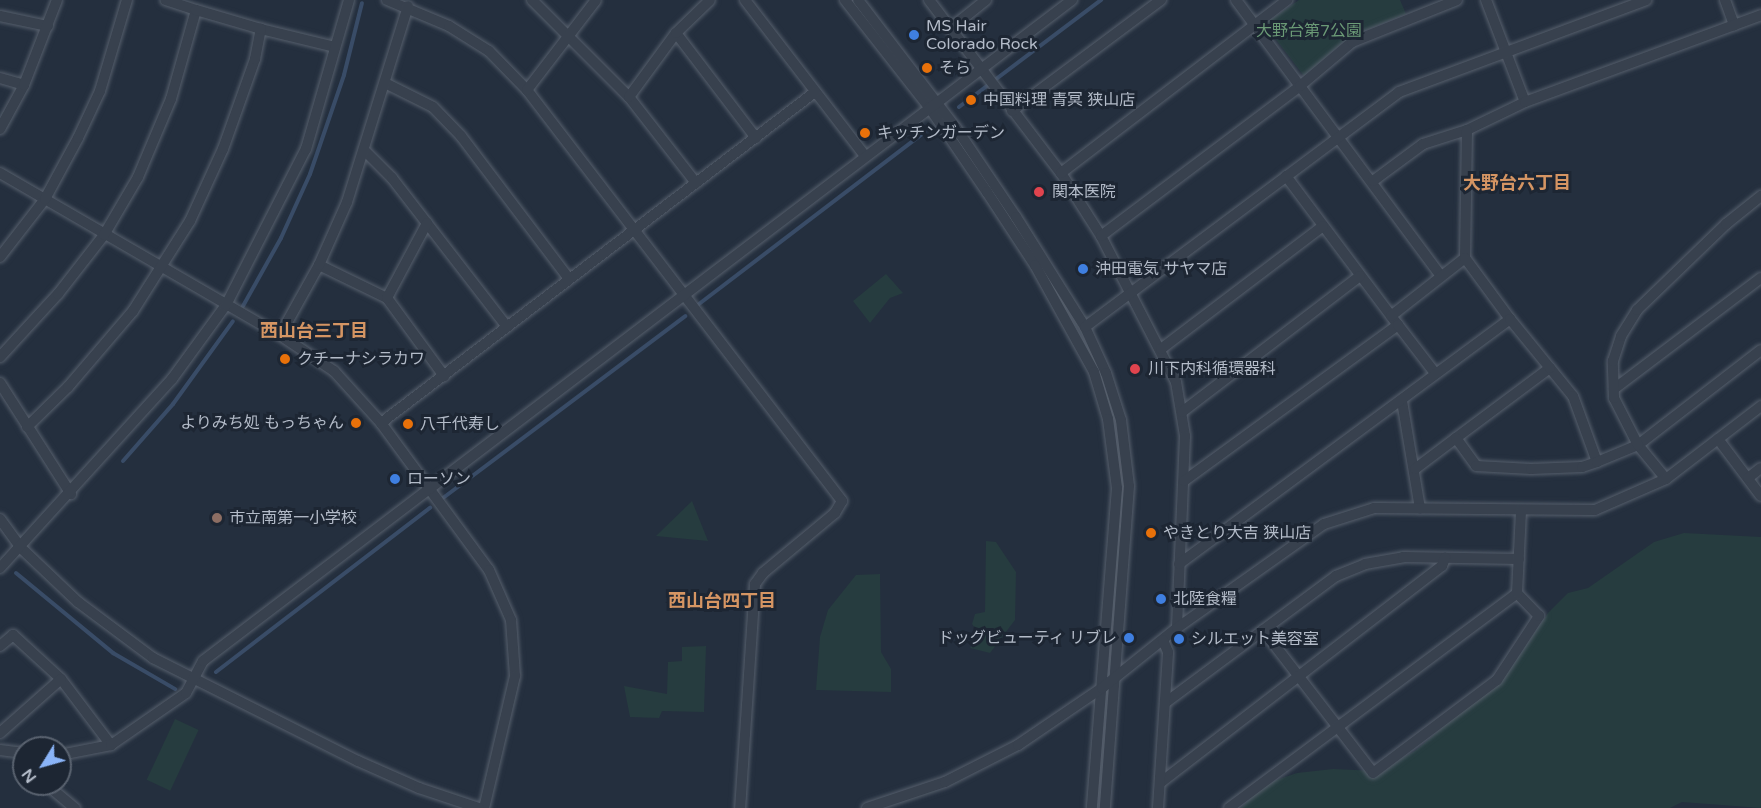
<!DOCTYPE html>
<meta charset="utf-8">
<style>
body{margin:0}
#map{position:relative;width:1761px;height:808px;overflow:hidden;background:#242f3e;font-family:"Varela Round","Noto Sans JP",sans-serif}
div>[style]{position:absolute}
.green>*{inset:0;background:#263c3f;transform-origin:0 0}
.stream>*{height:4px;margin:-2px;padding:0 2px;transform-origin:2px;border-radius:2px;background:#394c67}
.roads{filter:drop-shadow(0 0 2px #565f6c) drop-shadow(0 0 2px #565f6c)}
.minor>*{height:10px;margin:-5px;padding:0 5px;transform-origin:5px;border-radius:5px;background:#38414e}
.dots>*{width:16px;height:16px;translate:-50% -50%;box-sizing:border-box;border:3px solid #1d2633;border-radius:50%}
span{translate:-50% -50%;white-space:nowrap;text-align:center;line-height:1.15;-webkit-text-stroke:6px #1d2633;paint-order:stroke}
.poi-label{font-size:16px;color:#b4bcc9}
.left{translate:0 -50%;text-align:left}
.right{translate:-100% -50%;text-align:right}
.park-label{font-size:16px;color:#6b9a76}
.neighbourhood-label{font-size:18px;color:#d59563;font-weight:700}
.north{position:absolute;left:12px;top:736px;width:60px;height:60px;box-sizing:border-box;background:#1d2633;border:2px solid #59626f;border-radius:50%;rotate:233deg;font-size:16px;font-weight:700;line-height:24px;text-align:center;color:#b4bcc9}
.north::after{content:'';display:block;margin:auto;width:21px;height:27px;background:#8ab4f8;clip-path:polygon(50% 0,100% 100%,50% 72%,0 100%)}
</style>
<div id="map">
<div class="green">
<i style="clip-path:polygon(1299px 0,1400px 0,1406px 14px,1349px 37px,1304px 76px,1264px 24px)"></i>
<i style="clip-path:polygon(886px 274px,903px 293px,890px 298px,870px 323px,853px 301px)"></i>
<i style="clip-path:polygon(692px 501px,708px 541px,656px 536px)"></i>
<i style="clip-path:polygon(1684px 533px,1761px 537px,1761px 808px,1682px 802px,1670px 808px,1241px 808px,1265px 784px,1297px 773px,1333px 769px,1377px 771px,1415px 751px,1510px 669px,1548px 613px,1568px 593px,1588px 588px,1654px 542px)"></i>
<i style="clip-path:polygon(986px 541px,996px 542px,1016px 572px,1015px 620px,990px 653px,970px 648px,980px 636px,972px 624px,975px 614px,985px 612px)"></i>
<i style="clip-path:polygon(880px 574px,881px 652px,891px 669px,891px 692px,816px 690px,820px 637px,828px 610px,856px 575px)"></i>
<i style="clip-path:polygon(706px 646px,704px 712px,662px 711px,659px 718px,630px 717px,624px 686px,667px 694px,668px 662px,682px 661px,682px 647px)"></i>
<i style="left:175px;top:719px;width:26px;height:67px;rotate:25deg"></i>
</div>
<div class="stream">
<i style="left:959px;top:107px;width:178px;rotate:-37deg"></i>
<i style="left:699px;top:304px;width:284px;rotate:-37.3deg"></i>
<i style="left:243px;top:306px;width:78px;rotate:-60.8deg"></i>
<i style="left:281px;top:238px;width:70px;rotate:-65.6deg"></i>
<i style="left:310px;top:174px;width:105px;rotate:-71deg"></i>
<i style="left:344px;top:75px;width:74px;rotate:-76deg"></i>
<i style="left:123px;top:461px;width:76px;rotate:-48.7deg"></i>
<i style="left:173px;top:404px;width:102px;rotate:-54.1deg"></i>
<i style="left:443px;top:498px;width:303px;rotate:-36.9deg"></i>
<i style="left:16px;top:573px;width:126px;rotate:39.5deg"></i>
<i style="left:113px;top:653px;width:72px;rotate:30.1deg"></i>
<i style="left:216px;top:672px;width:270px;rotate:-37.5deg"></i>
</div>
<div class="roads">
<div class="minor">
<i style="left:387px;top:0;width:67px;rotate:22.8deg"></i>
<i style="left:449px;top:26px;width:47px;rotate:32deg"></i>
<i style="left:489px;top:51px;width:54px;rotate:45.7deg"></i>
<i style="left:527px;top:90px;width:518px;rotate:52.53deg"></i>
<i style="left:842px;top:501px;width:14px;rotate:120deg"></i>
<i style="left:835px;top:513px;width:94px;rotate:140.2deg"></i>
<i style="left:763px;top:573px;width:14px;rotate:126deg"></i>
<i style="left:755px;top:584px;width:225px;rotate:93.8deg"></i>
<i style="left:532px;top:0;width:137px;rotate:45deg"></i>
<i style="left:745px;top:0;width:197px;rotate:52.4deg"></i>
<i style="left:845px;top:0;width:136px;rotate:51.9deg"></i>
<i style="left:929px;top:107px;width:103px;rotate:55.7deg"></i>
<i style="left:987px;top:192px;width:87px;rotate:56.7deg"></i>
<i style="left:1035px;top:265px;width:122px;rotate:61.1deg"></i>
<i style="left:1094px;top:372px;width:49px;rotate:73.4deg"></i>
<i style="left:1108px;top:419px;width:70px;rotate:82.6deg"></i>
<i style="left:1117px;top:488px;width:321px;rotate:94.5deg"></i>
<i style="left:858px;top:0;width:161px;rotate:52.6deg"></i>
<i style="left:956px;top:128px;width:107px;rotate:56deg"></i>
<i style="left:1016px;top:217px;width:130px;rotate:57.9deg"></i>
<i style="left:1085px;top:327px;width:51px;rotate:65.5deg"></i>
<i style="left:1106px;top:373px;width:49px;rotate:72.3deg"></i>
<i style="left:1121px;top:420px;width:66px;rotate:83.1deg"></i>
<i style="left:1129px;top:486px;width:323px;rotate:94.3deg"></i>
<i style="left:929px;top:0;width:218px;rotate:52.7deg"></i>
<i style="left:1061px;top:173px;width:75px;rotate:57.6deg"></i>
<i style="left:1101px;top:236px;width:164px;rotate:62.8deg"></i>
<i style="left:1176px;top:382px;width:55px;rotate:80.5deg"></i>
<i style="left:1185px;top:436px;width:192px;rotate:92.4deg"></i>
<i style="left:1236px;top:0;width:344px;rotate:53.4deg"></i>
<i style="left:1486px;top:0;width:109px;rotate:69.1deg"></i>
<i style="left:1725px;top:0;width:27px;rotate:70deg"></i>
<i style="left:0;top:16px;width:49px;rotate:11.8deg"></i>
<i style="left:951px;top:28px;width:45px;rotate:-38.7deg"></i>
<i style="left:261px;top:29px;width:76px;rotate:13.7deg"></i>
<i style="left:676px;top:33px;width:132px;rotate:52.7deg"></i>
<i style="left:0;top:78px;width:25px;rotate:16deg"></i>
<i style="left:387px;top:84px;width:51px;rotate:26.6deg"></i>
<i style="left:433px;top:107px;width:40px;rotate:46deg"></i>
<i style="left:461px;top:136px;width:179px;rotate:52.9deg"></i>
<i style="left:527px;top:90px;width:113px;rotate:-52.5deg"></i>
<i style="left:1012px;top:111px;width:186px;rotate:-36.7deg"></i>
<i style="left:0;top:129px;width:50px;rotate:-61.4deg"></i>
<i style="left:24px;top:85px;width:91px;rotate:-68.8deg"></i>
<i style="left:1467px;top:130px;width:64px;rotate:-25.8deg"></i>
<i style="left:1525px;top:102px;width:252px;rotate:-20.2deg"></i>
<i style="left:365px;top:151px;width:38px;rotate:45deg"></i>
<i style="left:392px;top:178px;width:188px;rotate:52.3deg"></i>
<i style="left:0;top:173px;width:323px;rotate:30.1deg"></i>
<i style="left:280px;top:335px;width:65px;rotate:33.7deg"></i>
<i style="left:334px;top:371px;width:70px;rotate:47.9deg"></i>
<i style="left:381px;top:423px;width:182px;rotate:53.7deg"></i>
<i style="left:489px;top:570px;width:55px;rotate:66.3deg"></i>
<i style="left:511px;top:620px;width:56px;rotate:85.9deg"></i>
<i style="left:515px;top:676px;width:136px;rotate:103.2deg"></i>
<i style="left:1061px;top:173px;width:285px;rotate:-37.4deg"></i>
<i style="left:1286px;top:176px;width:186px;rotate:53.1deg"></i>
<i style="left:1373px;top:181px;width:62px;rotate:-36.5deg"></i>
<i style="left:1423px;top:144px;width:46px;rotate:-17.7deg"></i>
<i style="left:1467px;top:130px;width:128px;rotate:90.9deg"></i>
<i style="left:696px;top:183px;width:109px;rotate:-127.9deg"></i>
<i style="left:629px;top:97px;width:79px;rotate:-53.7deg"></i>
<i style="left:676px;top:33px;width:47px;rotate:-44.1deg"></i>
<i style="left:1101px;top:236px;width:249px;rotate:-37deg"></i>
<i style="left:1300px;top:86px;width:68px;rotate:-40.2deg"></i>
<i style="left:1352px;top:42px;width:113px;rotate:-21.8deg"></i>
<i style="left:0;top:257px;width:73px;rotate:-52.2deg"></i>
<i style="left:45px;top:199px;width:69px;rotate:-61.6deg"></i>
<i style="left:78px;top:138px;width:52px;rotate:-64.9deg"></i>
<i style="left:100px;top:91px;width:95px;rotate:-73.5deg"></i>
<i style="left:319px;top:265px;width:76px;rotate:25.9deg"></i>
<i style="left:387px;top:298px;width:97px;rotate:53.8deg"></i>
<i style="left:387px;top:298px;width:85px;rotate:-61.9deg"></i>
<i style="left:1391px;top:316px;width:94px;rotate:-38.1deg"></i>
<i style="left:1465px;top:258px;width:76px;rotate:53.6deg"></i>
<i style="left:1085px;top:327px;width:392px;rotate:-36.8deg"></i>
<i style="left:1399px;top:92px;width:264px;rotate:-20.4deg"></i>
<i style="left:280px;top:335px;width:80px;rotate:-60.9deg"></i>
<i style="left:319px;top:265px;width:69px;rotate:-66deg"></i>
<i style="left:347px;top:202px;width:205px;rotate:-72.7deg"></i>
<i style="left:1161px;top:349px;width:203px;rotate:-37.2deg"></i>
<i style="left:0;top:357px;width:86px;rotate:-47.4deg"></i>
<i style="left:58px;top:294px;width:75px;rotate:-52.1deg"></i>
<i style="left:104px;top:235px;width:67px;rotate:-59.6deg"></i>
<i style="left:138px;top:177px;width:85px;rotate:-67.1deg"></i>
<i style="left:171px;top:99px;width:92px;rotate:-74.3deg"></i>
<i style="left:196px;top:10px;width:32px;rotate:-162deg"></i>
<i style="left:0;top:383px;width:132px;rotate:57.4deg"></i>
<i style="left:1614px;top:389px;width:184px;rotate:-37.1deg"></i>
<i style="left:1402px;top:401px;width:109px;rotate:80.5deg"></i>
<i style="left:1182px;top:412px;width:224px;rotate:-37.4deg"></i>
<i style="left:381px;top:423px;width:546px;rotate:-37.33deg"></i>
<i style="left:27px;top:427px;width:57px;rotate:-44.3deg"></i>
<i style="left:68px;top:387px;width:100px;rotate:-49.5deg"></i>
<i style="left:133px;top:311px;width:107px;rotate:-57.7deg"></i>
<i style="left:190px;top:221px;width:79px;rotate:-65.4deg"></i>
<i style="left:223px;top:149px;width:96px;rotate:-70.4deg"></i>
<i style="left:255px;top:59px;width:31px;rotate:-79deg"></i>
<i style="left:261px;top:29px;width:68px;rotate:-163.7deg"></i>
<i style="left:1456px;top:438px;width:117px;rotate:-36.7deg"></i>
<i style="left:1550px;top:368px;width:36px;rotate:51deg"></i>
<i style="left:1573px;top:396px;width:70px;rotate:70deg"></i>
<i style="left:1718px;top:439px;width:71px;rotate:53deg"></i>
<i style="left:1415px;top:469px;width:51px;rotate:-37.1deg"></i>
<i style="left:1456px;top:438px;width:34px;rotate:54deg"></i>
<i style="left:1476px;top:466px;width:55px;rotate:3.1deg"></i>
<i style="left:1531px;top:469px;width:51px;rotate:-2.2deg"></i>
<i style="left:1582px;top:467px;width:16px;rotate:-18deg"></i>
<i style="left:1597px;top:462px;width:44px;rotate:-22.5deg"></i>
<i style="left:1638px;top:445px;width:155px;rotate:-37.7deg"></i>
<i style="left:1748px;top:478px;width:16px;rotate:-38deg"></i>
<i style="left:1666px;top:479px;width:44px;rotate:-129.5deg"></i>
<i style="left:1638px;top:445px;width:53px;rotate:-117.1deg"></i>
<i style="left:1614px;top:398px;width:37px;rotate:-92deg"></i>
<i style="left:1613px;top:361px;width:26px;rotate:-72deg"></i>
<i style="left:1621px;top:336px;width:31px;rotate:-58deg"></i>
<i style="left:1637px;top:310px;width:124px;rotate:-44deg"></i>
<i style="left:1726px;top:224px;width:45px;rotate:-38.7deg"></i>
<i style="left:1184px;top:481px;width:265px;rotate:-36.1deg"></i>
<i style="left:1398px;top:325px;width:61px;rotate:52.4deg"></i>
<i style="left:0;top:519px;width:34px;rotate:54deg"></i>
<i style="left:20px;top:547px;width:80px;rotate:43.5deg"></i>
<i style="left:78px;top:602px;width:94px;rotate:36.7deg"></i>
<i style="left:153px;top:658px;width:229px;rotate:26.7deg"></i>
<i style="left:358px;top:761px;width:67px;rotate:23.9deg"></i>
<i style="left:419px;top:788px;width:63px;rotate:18.4deg"></i>
<i style="left:1179px;top:564px;width:412px;rotate:-36.5deg"></i>
<i style="left:1510px;top:319px;width:63px;rotate:50.8deg"></i>
<i style="left:0;top:568px;width:256px;rotate:-47.7deg"></i>
<i style="left:172px;top:379px;width:92px;rotate:-53.9deg"></i>
<i style="left:226px;top:305px;width:175px;rotate:-62.9deg"></i>
<i style="left:306px;top:149px;width:155px;rotate:-73.9deg"></i>
<i style="left:1263px;top:630px;width:180px;rotate:52.4deg"></i>
<i style="left:1373px;top:773px;width:155px;rotate:-36.9deg"></i>
<i style="left:1497px;top:680px;width:77px;rotate:-56.7deg"></i>
<i style="left:1539px;top:616px;width:32px;rotate:-134deg"></i>
<i style="left:0;top:646px;width:17px;rotate:-40deg"></i>
<i style="left:13px;top:635px;width:65px;rotate:42.5deg"></i>
<i style="left:61px;top:679px;width:83px;rotate:52.9deg"></i>
<i style="left:1165px;top:703px;width:213px;rotate:-36.6deg"></i>
<i style="left:1336px;top:576px;width:31px;rotate:-22deg"></i>
<i style="left:1365px;top:564px;width:39px;rotate:-10deg"></i>
<i style="left:1403px;top:557px;width:116px;rotate:1deg"></i>
<i style="left:0;top:733px;width:81px;rotate:-41.5deg"></i>
<i style="left:0;top:750px;width:24px;rotate:7deg"></i>
<i style="left:60px;top:755px;width:52px;rotate:-11.1deg"></i>
<i style="left:111px;top:745px;width:91px;rotate:-34.7deg"></i>
<i style="left:186px;top:693px;width:36px;rotate:-62deg"></i>
<i style="left:203px;top:661px;width:1092px;rotate:-37.26deg"></i>
<i style="left:1160px;top:783px;width:356px;rotate:-37.6deg"></i>
<i style="left:1442px;top:566px;width:9px;rotate:-69deg"></i>
<i style="left:46px;top:784px;width:38px;rotate:40deg"></i>
<i style="left:867px;top:808px;width:82px;rotate:-18.4deg"></i>
<i style="left:945px;top:782px;width:82px;rotate:-26.9deg"></i>
<i style="left:1018px;top:745px;width:102px;rotate:-34.2deg"></i>
<i style="left:1102px;top:688px;width:96px;rotate:-38.7deg"></i>
<i style="left:1177px;top:628px;width:180px;rotate:-35.3deg"></i>
<i style="left:1324px;top:524px;width:52px;rotate:-17.7deg"></i>
<i style="left:1374px;top:508px;width:221px;rotate:0.5deg"></i>
<i style="left:1595px;top:510px;width:77px;rotate:-23.6deg"></i>
<i style="left:1666px;top:479px;width:120px;rotate:-37.5deg"></i>
<i style="left:1158px;top:808px;width:156px;rotate:-86.3deg"></i>
<i style="left:1168px;top:652px;width:13px;rotate:-113deg"></i>
<i style="left:1229px;top:808px;width:359px;rotate:-36.7deg"></i>
<i style="left:1517px;top:593px;width:82px;rotate:-87.2deg"></i>
</div>
</div>
<div class="dots">
<i style="left:914px;top:35px;background:#3f7fe0"></i>
<i style="left:927px;top:68px;background:#e8710a"></i>
<i style="left:971px;top:100px;background:#e8710a"></i>
<i style="left:865px;top:133px;background:#e8710a"></i>
<i style="left:1039px;top:192px;background:#e0444e"></i>
<i style="left:1083px;top:269px;background:#3f7fe0"></i>
<i style="left:285px;top:359px;background:#e8710a"></i>
<i style="left:1135px;top:369px;background:#e0444e"></i>
<i style="left:356px;top:423px;background:#e8710a"></i>
<i style="left:408px;top:424px;background:#e8710a"></i>
<i style="left:395px;top:479px;background:#3f7fe0"></i>
<i style="left:217px;top:518px;background:#8d6e63"></i>
<i style="left:1151px;top:533px;background:#e8710a"></i>
<i style="left:1161px;top:599px;background:#3f7fe0"></i>
<i style="left:1129px;top:638px;background:#3f7fe0"></i>
<i style="left:1179px;top:639px;background:#3f7fe0"></i>
</div>
<div class="poi-label">
<span class="left" style="left:926px;top:35px">MS Hair<br>Colorado Rock</span>
<span class="left" style="left:939px;top:68px">そら</span>
<span class="left" style="left:983px;top:100px">中国料理 青冥 狭山店</span>
<span class="left" style="left:877px;top:133px">キッチンガーデン</span>
<span class="left" style="left:1052px;top:192px">関本医院</span>
<span class="left" style="left:1095px;top:269px">沖田電気 サヤマ店</span>
<span class="left" style="left:297px;top:359px">クチーナシラカワ</span>
<span class="left" style="left:1148px;top:369px">川下内科循環器科</span>
<span class="right" style="left:344px;top:423px">よりみち処 もっちゃん</span>
<span class="left" style="left:420px;top:424px">八千代寿し</span>
<span class="left" style="left:407px;top:479px">ローソン</span>
<span class="left" style="left:229px;top:518px">市立南第一小学校</span>
<span class="left" style="left:1163px;top:533px">やきとり大吉 狭山店</span>
<span class="left" style="left:1173px;top:599px">北陸食糧</span>
<span class="right" style="left:1117px;top:638px">ドッグビューティ リブレ</span>
<span class="left" style="left:1191px;top:639px">シルエット美容室</span>
</div>
<div class="park-label">
<span style="left:1309px;top:31px">大野台第7公園</span>
</div>
<div class="neighbourhood-label">
<span style="left:1517px;top:183px">大野台六丁目</span>
<span style="left:314px;top:331px">西山台三丁目</span>
<span style="left:722px;top:601px">西山台四丁目</span>
</div>
<div class="north">N</div>
</div>
